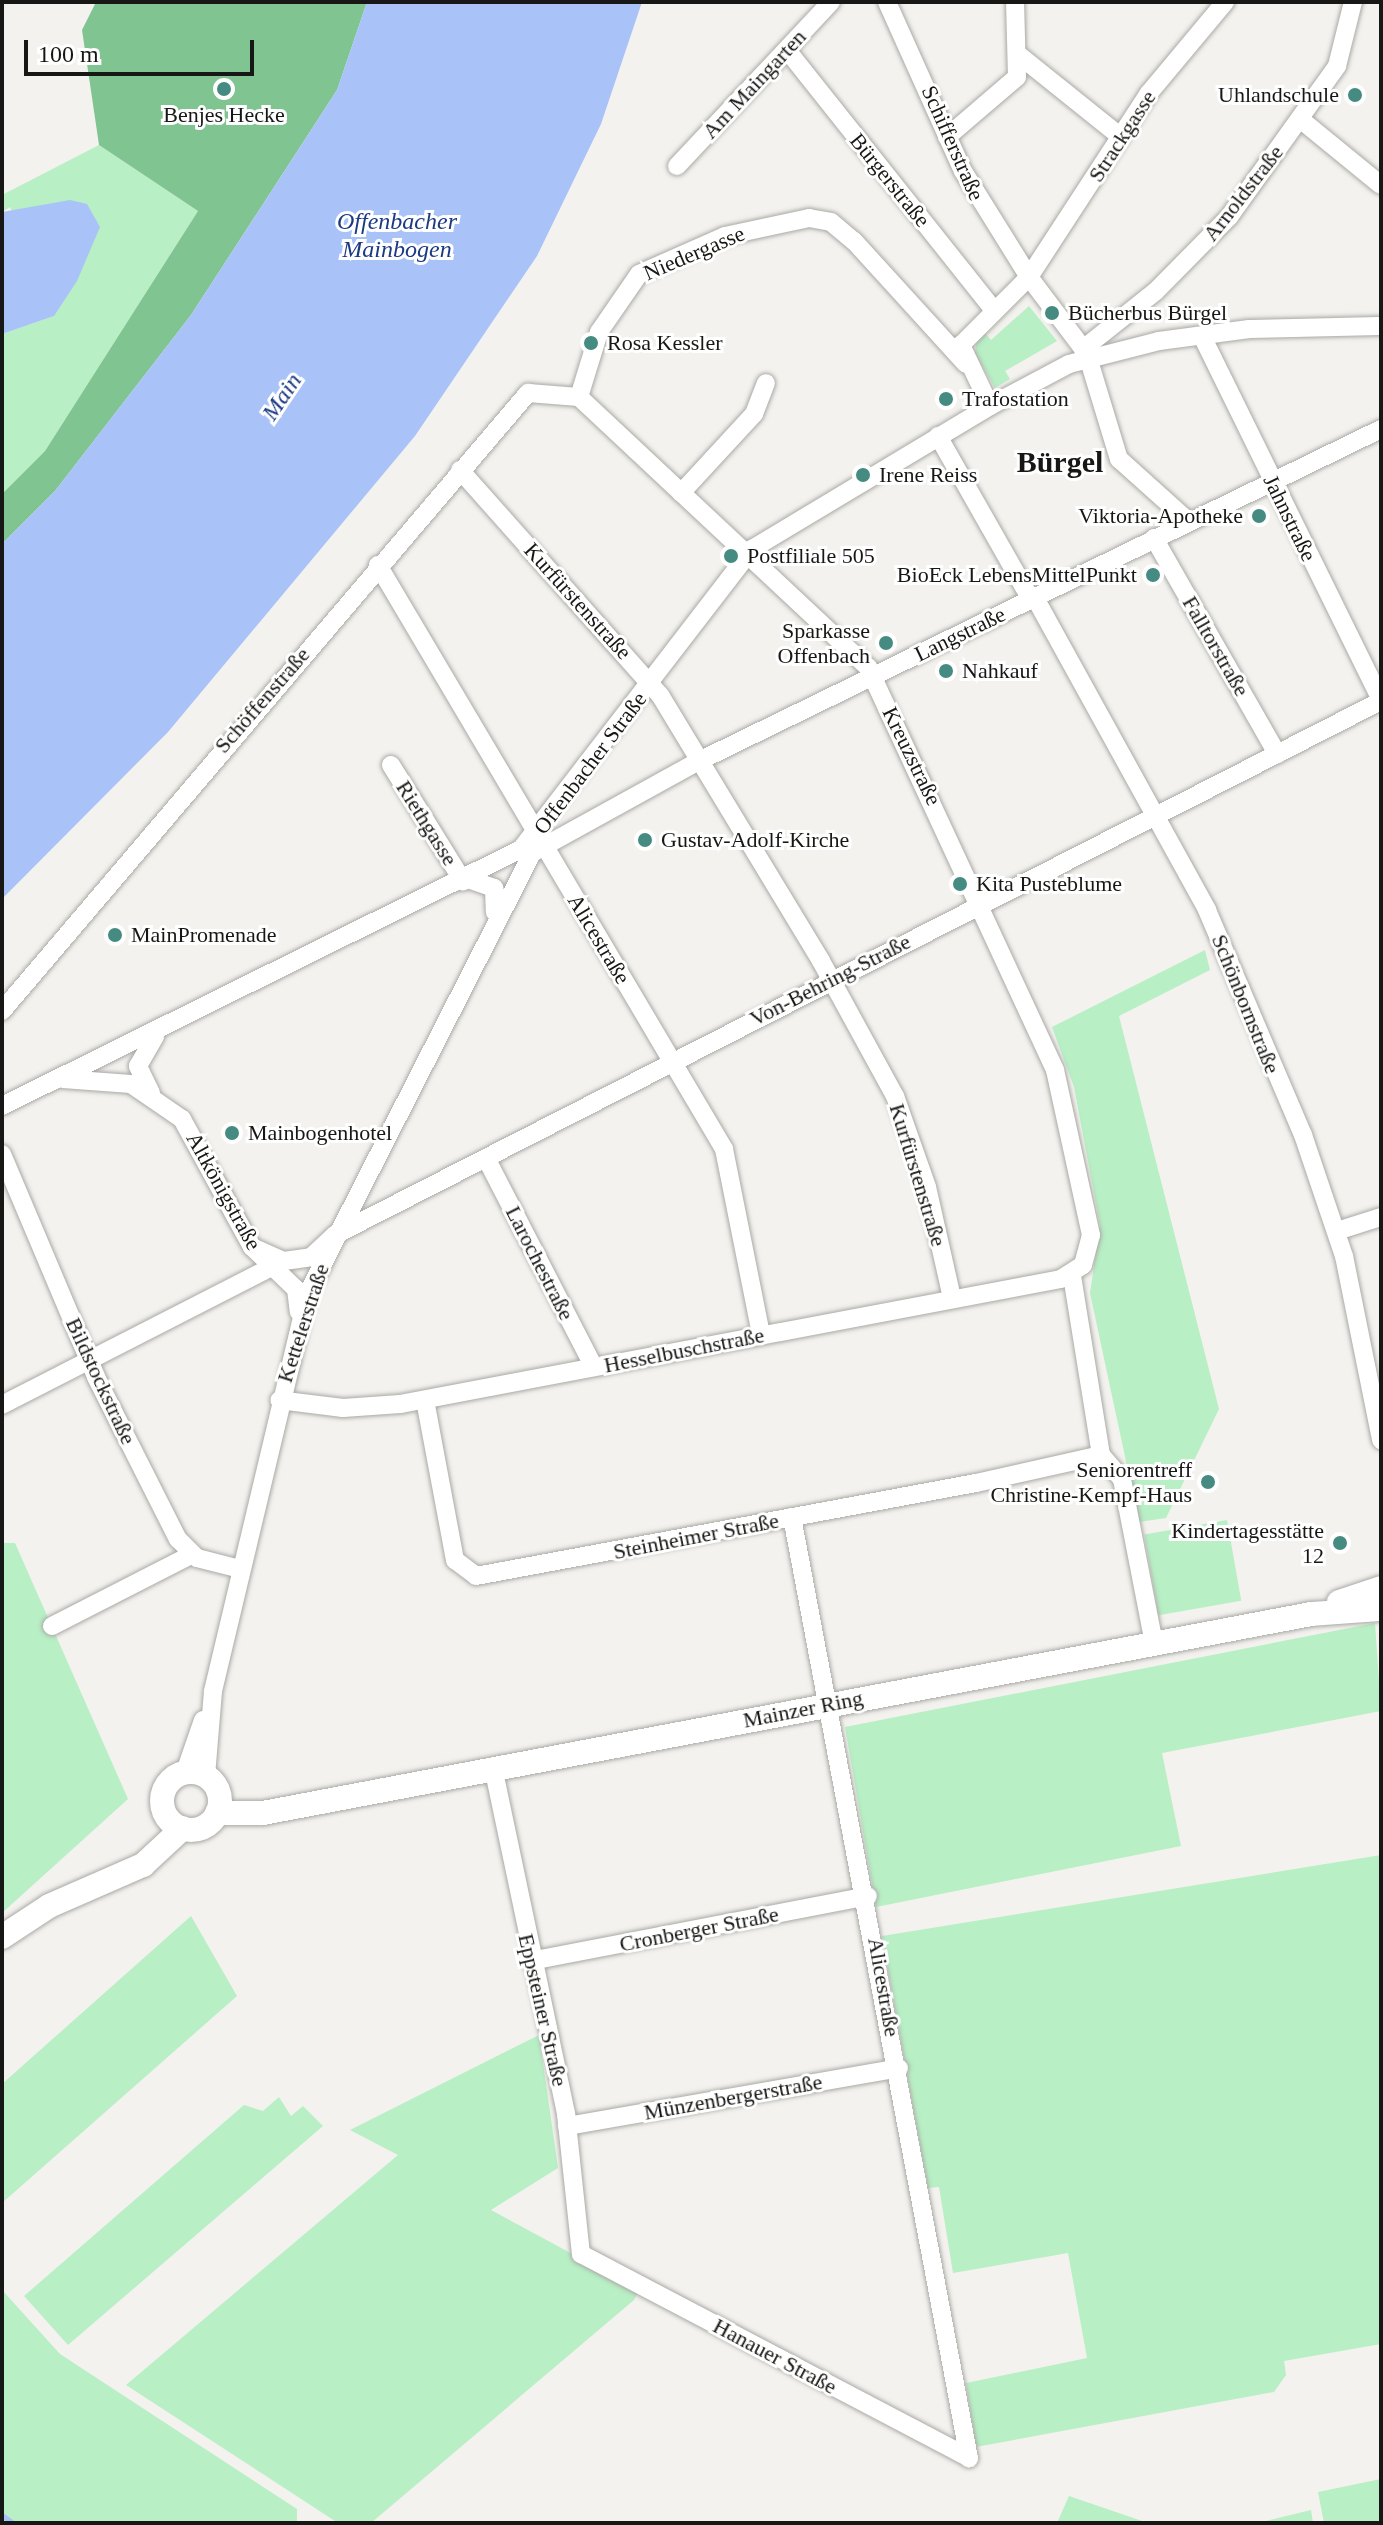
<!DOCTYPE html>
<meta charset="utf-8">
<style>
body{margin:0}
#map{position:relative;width:1383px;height:2525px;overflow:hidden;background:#f3f2ee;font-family:Georgia,serif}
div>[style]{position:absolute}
.green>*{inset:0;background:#b8efc5;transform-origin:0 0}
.forest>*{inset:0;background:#80c492}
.water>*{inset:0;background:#a9c3f8}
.stream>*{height:5px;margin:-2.5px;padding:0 2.5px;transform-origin:2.5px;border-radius:2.5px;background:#a9c3f8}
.roads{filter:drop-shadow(0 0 2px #aaa9a5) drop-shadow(0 0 2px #aaa9a5)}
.street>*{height:18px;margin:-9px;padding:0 9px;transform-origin:9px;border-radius:9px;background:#fff}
.secondary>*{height:24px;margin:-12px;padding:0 12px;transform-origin:12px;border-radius:12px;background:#fff}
.secondary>.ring{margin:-12px;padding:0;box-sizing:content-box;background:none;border:24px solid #fff;border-radius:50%}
.dots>*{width:22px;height:22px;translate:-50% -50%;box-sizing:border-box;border:4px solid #fff;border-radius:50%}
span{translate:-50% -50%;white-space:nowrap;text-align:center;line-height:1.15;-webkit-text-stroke:6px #fff;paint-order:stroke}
.street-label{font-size:22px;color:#171715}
.poi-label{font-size:22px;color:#171715}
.right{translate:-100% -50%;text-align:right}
.left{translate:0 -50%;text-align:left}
.water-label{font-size:24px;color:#1b3a84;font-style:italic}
.district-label{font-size:30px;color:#171715;font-weight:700}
.frame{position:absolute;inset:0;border:4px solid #171715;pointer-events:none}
.scale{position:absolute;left:24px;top:40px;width:230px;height:36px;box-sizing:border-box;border:4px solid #171715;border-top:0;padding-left:10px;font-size:24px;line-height:28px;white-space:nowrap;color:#171715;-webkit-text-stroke:6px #fff;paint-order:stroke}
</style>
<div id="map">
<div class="green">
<i style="clip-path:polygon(99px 145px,198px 211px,45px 451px,2px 494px,2px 334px,54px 316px,10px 207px,2px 212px,2px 195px)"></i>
<i style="clip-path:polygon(1029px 306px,1057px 341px,1005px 371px,1010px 379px,995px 388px,975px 353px,977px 339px,984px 332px,991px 340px)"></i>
<i style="clip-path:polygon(1205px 950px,1210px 970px,1119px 1016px,1219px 1409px,1166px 1518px,1139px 1522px,1090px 1293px,1100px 1225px,1074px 1087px,1052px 1027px)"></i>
<i style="left:1227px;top:1520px;width:82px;height:84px;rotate:80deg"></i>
<i style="clip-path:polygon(2px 1543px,15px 1543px,128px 1799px,2px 1913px)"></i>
<i style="clip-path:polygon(1375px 1623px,1381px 1711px,1162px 1753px,1181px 1846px,876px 1907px,845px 1727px)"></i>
<i style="clip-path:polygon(1381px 1855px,1381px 2344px,1284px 2361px,1286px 2375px,1274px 2392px,976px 2447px,966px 2383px,1087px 2358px,1068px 2253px,953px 2273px,939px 2187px,928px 2188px,882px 1936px)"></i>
<i style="clip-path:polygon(191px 1916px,237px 1996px,2px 2203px,2px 2084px)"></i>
<i style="clip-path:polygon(539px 2035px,558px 2168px,491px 2210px,639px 2290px,634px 2300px,371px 2523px,338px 2523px,126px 2385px,398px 2155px,350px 2130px)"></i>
<i style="clip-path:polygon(279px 2097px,291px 2116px,303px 2106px,323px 2126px,68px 2345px,24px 2296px,244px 2105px,263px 2111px)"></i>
<i style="clip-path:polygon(2px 2290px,60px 2354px,297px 2509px,297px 2523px,2px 2523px)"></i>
<i style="clip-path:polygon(1381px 2479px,1381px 2523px,1324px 2523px,1318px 2492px)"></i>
<i style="clip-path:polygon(1069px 2496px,1148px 2523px,1057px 2523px)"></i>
<i style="clip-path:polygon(1311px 2510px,1313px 2523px,1258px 2523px)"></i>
</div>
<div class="forest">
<i style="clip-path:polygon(96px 2px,367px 2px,337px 90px,191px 315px,55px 491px,2px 544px,2px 494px,45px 451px,198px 211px,99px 145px,82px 30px)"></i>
</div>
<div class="water">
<i style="clip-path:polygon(367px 2px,642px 2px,601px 124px,537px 256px,415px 436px,168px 732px,2px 899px,2px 544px,55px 491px,191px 315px,337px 90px)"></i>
<i style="clip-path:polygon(70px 200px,87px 204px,100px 227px,77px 281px,54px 316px,2px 334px,2px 212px)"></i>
</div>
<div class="stream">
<i style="left:2px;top:2515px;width:14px;rotate:36deg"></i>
</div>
<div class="roads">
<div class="street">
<i style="left:887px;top:2px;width:185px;rotate:65.8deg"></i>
<i style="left:963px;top:171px;width:125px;rotate:58.1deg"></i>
<i style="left:1029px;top:277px;width:220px;rotate:-56.9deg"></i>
<i style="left:1149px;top:93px;width:119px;rotate:-50.1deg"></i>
<i style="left:787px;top:50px;width:331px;rotate:51.5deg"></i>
<i style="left:1020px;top:56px;width:129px;rotate:38.7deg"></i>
<i style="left:1300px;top:119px;width:104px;rotate:39.2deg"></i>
<i style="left:947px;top:137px;width:92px;rotate:-40.6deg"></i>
<i style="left:1017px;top:77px;width:75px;rotate:-91.5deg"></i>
<i style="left:677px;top:166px;width:225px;rotate:-46.8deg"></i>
<i style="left:1202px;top:336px;width:405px;rotate:63.8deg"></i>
<i style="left:1083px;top:349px;width:93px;rotate:-38.5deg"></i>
<i style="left:1156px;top:291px;width:104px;rotate:-45.4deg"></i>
<i style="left:1229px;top:217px;width:186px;rotate:-54.4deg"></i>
<i style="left:1337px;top:66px;width:66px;rotate:-76deg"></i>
<i style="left:579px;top:397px;width:68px;rotate:-72.9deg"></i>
<i style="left:599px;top:332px;width:70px;rotate:-55.4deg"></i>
<i style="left:639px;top:274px;width:94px;rotate:-23.8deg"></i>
<i style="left:725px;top:236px;width:86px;rotate:-12.1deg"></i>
<i style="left:809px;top:218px;width:22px;rotate:10deg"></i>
<i style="left:831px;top:222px;width:30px;rotate:40deg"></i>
<i style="left:854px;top:241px;width:166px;rotate:47.7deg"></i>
<i style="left:990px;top:406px;width:68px;rotate:-115.4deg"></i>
<i style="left:961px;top:345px;width:96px;rotate:-45deg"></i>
<i style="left:1029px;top:277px;width:96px;rotate:53deg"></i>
<i style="left:1087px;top:354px;width:110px;rotate:73.1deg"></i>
<i style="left:1119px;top:459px;width:93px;rotate:41.9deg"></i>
<i style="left:938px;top:436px;width:186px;rotate:60.4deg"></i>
<i style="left:460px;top:470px;width:301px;rotate:48.4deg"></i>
<i style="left:660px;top:695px;width:311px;rotate:58.8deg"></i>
<i style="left:821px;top:961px;width:154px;rotate:61.3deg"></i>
<i style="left:895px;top:1096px;width:96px;rotate:70.6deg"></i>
<i style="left:927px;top:1187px;width:114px;rotate:77.3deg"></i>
<i style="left:681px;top:493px;width:108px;rotate:-47.3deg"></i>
<i style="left:754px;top:414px;width:33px;rotate:-69deg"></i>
<i style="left:1154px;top:538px;width:249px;rotate:60.3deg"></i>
<i style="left:378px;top:565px;width:679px;rotate:59.35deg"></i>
<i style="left:724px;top:1149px;width:190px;rotate:78.7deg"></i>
<i style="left:1034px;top:596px;width:359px;rotate:61.1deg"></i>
<i style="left:1207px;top:910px;width:245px;rotate:66.9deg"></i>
<i style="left:1303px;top:1135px;width:128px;rotate:71.3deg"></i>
<i style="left:1344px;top:1256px;width:188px;rotate:78.6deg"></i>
<i style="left:391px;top:765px;width:137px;rotate:58.2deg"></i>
<i style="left:468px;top:879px;width:28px;rotate:19deg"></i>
<i style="left:494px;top:888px;width:24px;rotate:88deg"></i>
<i style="left:2px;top:1011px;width:812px;rotate:-49.6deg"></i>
<i style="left:528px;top:393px;width:51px;rotate:4.5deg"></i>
<i style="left:579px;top:397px;width:396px;rotate:43.1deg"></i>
<i style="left:868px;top:667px;width:444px;rotate:65.1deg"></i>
<i style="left:1055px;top:1070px;width:169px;rotate:77.7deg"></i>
<i style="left:1091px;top:1235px;width:31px;rotate:105deg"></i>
<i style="left:1083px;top:1265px;width:26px;rotate:148deg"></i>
<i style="left:1061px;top:1279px;width:673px;rotate:169.29deg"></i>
<i style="left:400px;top:1404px;width:57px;rotate:176deg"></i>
<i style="left:343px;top:1408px;width:64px;rotate:-172.9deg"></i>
<i style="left:63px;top:1079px;width:68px;rotate:4.2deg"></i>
<i style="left:131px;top:1084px;width:62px;rotate:34.5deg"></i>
<i style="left:182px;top:1119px;width:146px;rotate:61.3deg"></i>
<i style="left:252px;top:1247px;width:61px;rotate:43.7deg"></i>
<i style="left:296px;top:1289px;width:23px;rotate:83deg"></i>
<i style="left:151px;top:1093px;width:30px;rotate:-116deg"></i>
<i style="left:138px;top:1066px;width:34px;rotate:-60deg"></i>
<i style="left:2px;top:1106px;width:579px;rotate:-26.34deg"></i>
<i style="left:521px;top:849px;width:379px;rotate:-52.4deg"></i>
<i style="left:752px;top:549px;width:278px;rotate:-31deg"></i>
<i style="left:990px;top:406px;width:89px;rotate:-28deg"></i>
<i style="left:1069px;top:364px;width:93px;rotate:-14.3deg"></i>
<i style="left:1159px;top:341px;width:91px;rotate:-7.6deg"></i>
<i style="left:1249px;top:329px;width:132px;rotate:-1.3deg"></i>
<i style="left:2px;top:1154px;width:242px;rotate:67.1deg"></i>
<i style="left:96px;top:1377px;width:182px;rotate:63.2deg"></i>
<i style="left:178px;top:1539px;width:27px;rotate:45deg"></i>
<i style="left:197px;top:1558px;width:44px;rotate:14.3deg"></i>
<i style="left:486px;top:1158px;width:235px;rotate:62.7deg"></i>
<i style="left:1337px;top:1231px;width:46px;rotate:-17.7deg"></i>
<i style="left:252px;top:1247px;width:35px;rotate:24deg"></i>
<i style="left:284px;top:1261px;width:27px;rotate:-8deg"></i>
<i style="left:311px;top:1257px;width:33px;rotate:-43deg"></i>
<i style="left:335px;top:1235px;width:1174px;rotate:-27.05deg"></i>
<i style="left:425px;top:1400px;width:163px;rotate:79.4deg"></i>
<i style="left:455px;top:1560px;width:26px;rotate:37deg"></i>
<i style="left:476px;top:1576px;width:509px;rotate:-10.54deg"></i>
<i style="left:976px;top:1483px;width:128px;rotate:-12.6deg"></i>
<i style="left:1101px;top:1455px;width:182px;rotate:-99.2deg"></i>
<i style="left:2px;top:1405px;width:314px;rotate:-27.1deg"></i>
<i style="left:1101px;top:1455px;width:32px;rotate:49deg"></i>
<i style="left:1122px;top:1479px;width:167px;rotate:79deg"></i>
<i style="left:792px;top:1517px;width:958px;rotate:79.35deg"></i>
<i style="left:52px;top:1626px;width:156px;rotate:-27.1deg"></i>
<i style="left:493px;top:1767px;width:355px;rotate:78.1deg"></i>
<i style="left:566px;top:2114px;width:141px;rotate:83.9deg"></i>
<i style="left:581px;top:2254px;width:438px;rotate:27.7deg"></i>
<i style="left:185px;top:1772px;width:55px;rotate:-70.9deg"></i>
<i style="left:206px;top:1776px;width:85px;rotate:-85.3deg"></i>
<i style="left:213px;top:1691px;width:407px;rotate:-76.6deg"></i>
<i style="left:307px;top:1295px;width:496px;rotate:-63deg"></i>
<i style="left:532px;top:853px;width:191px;rotate:-28.9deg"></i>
<i style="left:699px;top:761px;width:759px;rotate:-25.96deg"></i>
<i style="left:531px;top:1961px;width:343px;rotate:-10.9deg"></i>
<i style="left:567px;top:2126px;width:337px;rotate:-9.9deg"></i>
</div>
<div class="secondary">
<i style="left:1339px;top:1602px;width:44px;rotate:-18.4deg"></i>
<i class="ring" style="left:162px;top:1772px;width:34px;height:34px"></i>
<i style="left:217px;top:1813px;width:46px"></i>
<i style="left:263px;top:1813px;width:1067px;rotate:-10.75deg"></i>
<i style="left:1311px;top:1614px;width:70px;rotate:-4.1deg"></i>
<i style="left:2px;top:1937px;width:56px;rotate:-33.4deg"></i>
<i style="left:49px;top:1906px;width:103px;rotate:-23.6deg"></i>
<i style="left:143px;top:1865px;width:54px;rotate:-42.8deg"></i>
</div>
</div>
<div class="dots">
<i style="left:224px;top:89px;background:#468b81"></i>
<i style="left:1355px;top:95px;background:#468b81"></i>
<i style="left:1052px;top:313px;background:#468b81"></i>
<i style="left:591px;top:343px;background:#468b81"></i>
<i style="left:946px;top:399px;background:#468b81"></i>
<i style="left:863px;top:475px;background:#468b81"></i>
<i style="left:1259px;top:516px;background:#468b81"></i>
<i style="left:731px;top:556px;background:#468b81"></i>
<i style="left:1153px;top:575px;background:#468b81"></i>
<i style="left:886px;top:643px;background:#468b81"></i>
<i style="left:946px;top:671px;background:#468b81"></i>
<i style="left:645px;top:840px;background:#468b81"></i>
<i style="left:960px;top:884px;background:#468b81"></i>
<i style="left:115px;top:935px;background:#468b81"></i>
<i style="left:232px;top:1133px;background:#468b81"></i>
<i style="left:1208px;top:1482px;background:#468b81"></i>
<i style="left:1340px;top:1543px;background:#468b81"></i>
</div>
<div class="street-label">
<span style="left:754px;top:84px;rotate:-47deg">Am Maingarten</span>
<span style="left:1122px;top:136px;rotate:-57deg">Strackgasse</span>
<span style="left:953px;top:143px;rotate:66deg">Schifferstraße</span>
<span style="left:890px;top:180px;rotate:51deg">Bürgerstraße</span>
<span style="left:1243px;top:193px;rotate:-52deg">Arnoldstraße</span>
<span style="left:694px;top:253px;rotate:-23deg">Niedergasse</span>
<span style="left:1290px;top:518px;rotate:64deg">Jahnstraße</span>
<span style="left:578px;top:601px;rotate:48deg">Kurfürstenstraße</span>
<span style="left:960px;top:634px;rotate:-26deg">Langstraße</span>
<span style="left:1216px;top:646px;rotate:60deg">Falltorstraße</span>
<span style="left:262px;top:700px;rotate:-49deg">Schöffenstraße</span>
<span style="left:912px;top:756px;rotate:64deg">Kreuzstraße</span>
<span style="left:590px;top:763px;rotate:-53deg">Offenbacher Straße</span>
<span style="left:427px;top:823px;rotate:58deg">Riethgasse</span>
<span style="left:599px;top:939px;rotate:59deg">Alicestraße</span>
<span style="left:830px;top:980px;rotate:-27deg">Von-Behring-Straße</span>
<span style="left:1246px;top:1004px;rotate:68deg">Schönbornstraße</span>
<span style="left:918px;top:1175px;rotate:73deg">Kurfürstenstraße</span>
<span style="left:224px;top:1191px;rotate:61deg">Altkönigstraße</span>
<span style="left:540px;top:1263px;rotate:63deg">Larochestraße</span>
<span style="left:303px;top:1323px;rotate:-72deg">Kettelerstraße</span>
<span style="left:684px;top:1350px;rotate:-11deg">Hesselbuschstraße</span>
<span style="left:101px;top:1381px;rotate:65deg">Bildstockstraße</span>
<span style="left:696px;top:1536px;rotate:-11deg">Steinheimer Straße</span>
<span style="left:803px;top:1709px;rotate:-11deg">Mainzer Ring</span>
<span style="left:699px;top:1929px;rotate:-11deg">Cronberger Straße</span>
<span style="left:884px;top:1987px;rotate:80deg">Alicestraße</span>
<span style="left:543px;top:2010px;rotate:77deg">Eppsteiner Straße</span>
<span style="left:733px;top:2097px;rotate:-10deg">Münzenbergerstraße</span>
<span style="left:775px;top:2356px;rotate:28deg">Hanauer Straße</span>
</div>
<div class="poi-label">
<span class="right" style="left:1339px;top:95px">Uhlandschule</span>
<span style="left:224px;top:115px">Benjes Hecke</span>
<span class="left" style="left:1068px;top:313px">Bücherbus Bürgel</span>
<span class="left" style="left:607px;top:343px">Rosa Kessler</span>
<span class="left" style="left:962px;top:399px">Trafostation</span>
<span class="left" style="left:879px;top:475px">Irene Reiss</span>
<span class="right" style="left:1243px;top:516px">Viktoria-Apotheke</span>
<span class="left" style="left:747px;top:556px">Postfiliale 505</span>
<span class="right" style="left:1137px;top:575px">BioEck LebensMittelPunkt</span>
<span class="right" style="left:870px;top:643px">Sparkasse<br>Offenbach</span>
<span class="left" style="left:962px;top:671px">Nahkauf</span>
<span class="left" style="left:661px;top:840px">Gustav-Adolf-Kirche</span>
<span class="left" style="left:976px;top:884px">Kita Pusteblume</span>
<span class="left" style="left:131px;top:935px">MainPromenade</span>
<span class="left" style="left:248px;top:1133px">Mainbogenhotel</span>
<span class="right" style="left:1192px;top:1482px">Seniorentreff<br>Christine-Kempf-Haus</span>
<span class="right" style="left:1324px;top:1543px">Kindertagesstätte<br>12</span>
</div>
<div class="water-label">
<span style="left:397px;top:236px">Offenbacher<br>Mainbogen</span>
<span style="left:282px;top:397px;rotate:-56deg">Main</span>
</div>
<div class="district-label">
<span style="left:1060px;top:462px">Bürgel</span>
</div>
<div class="frame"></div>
<div class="scale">100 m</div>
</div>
